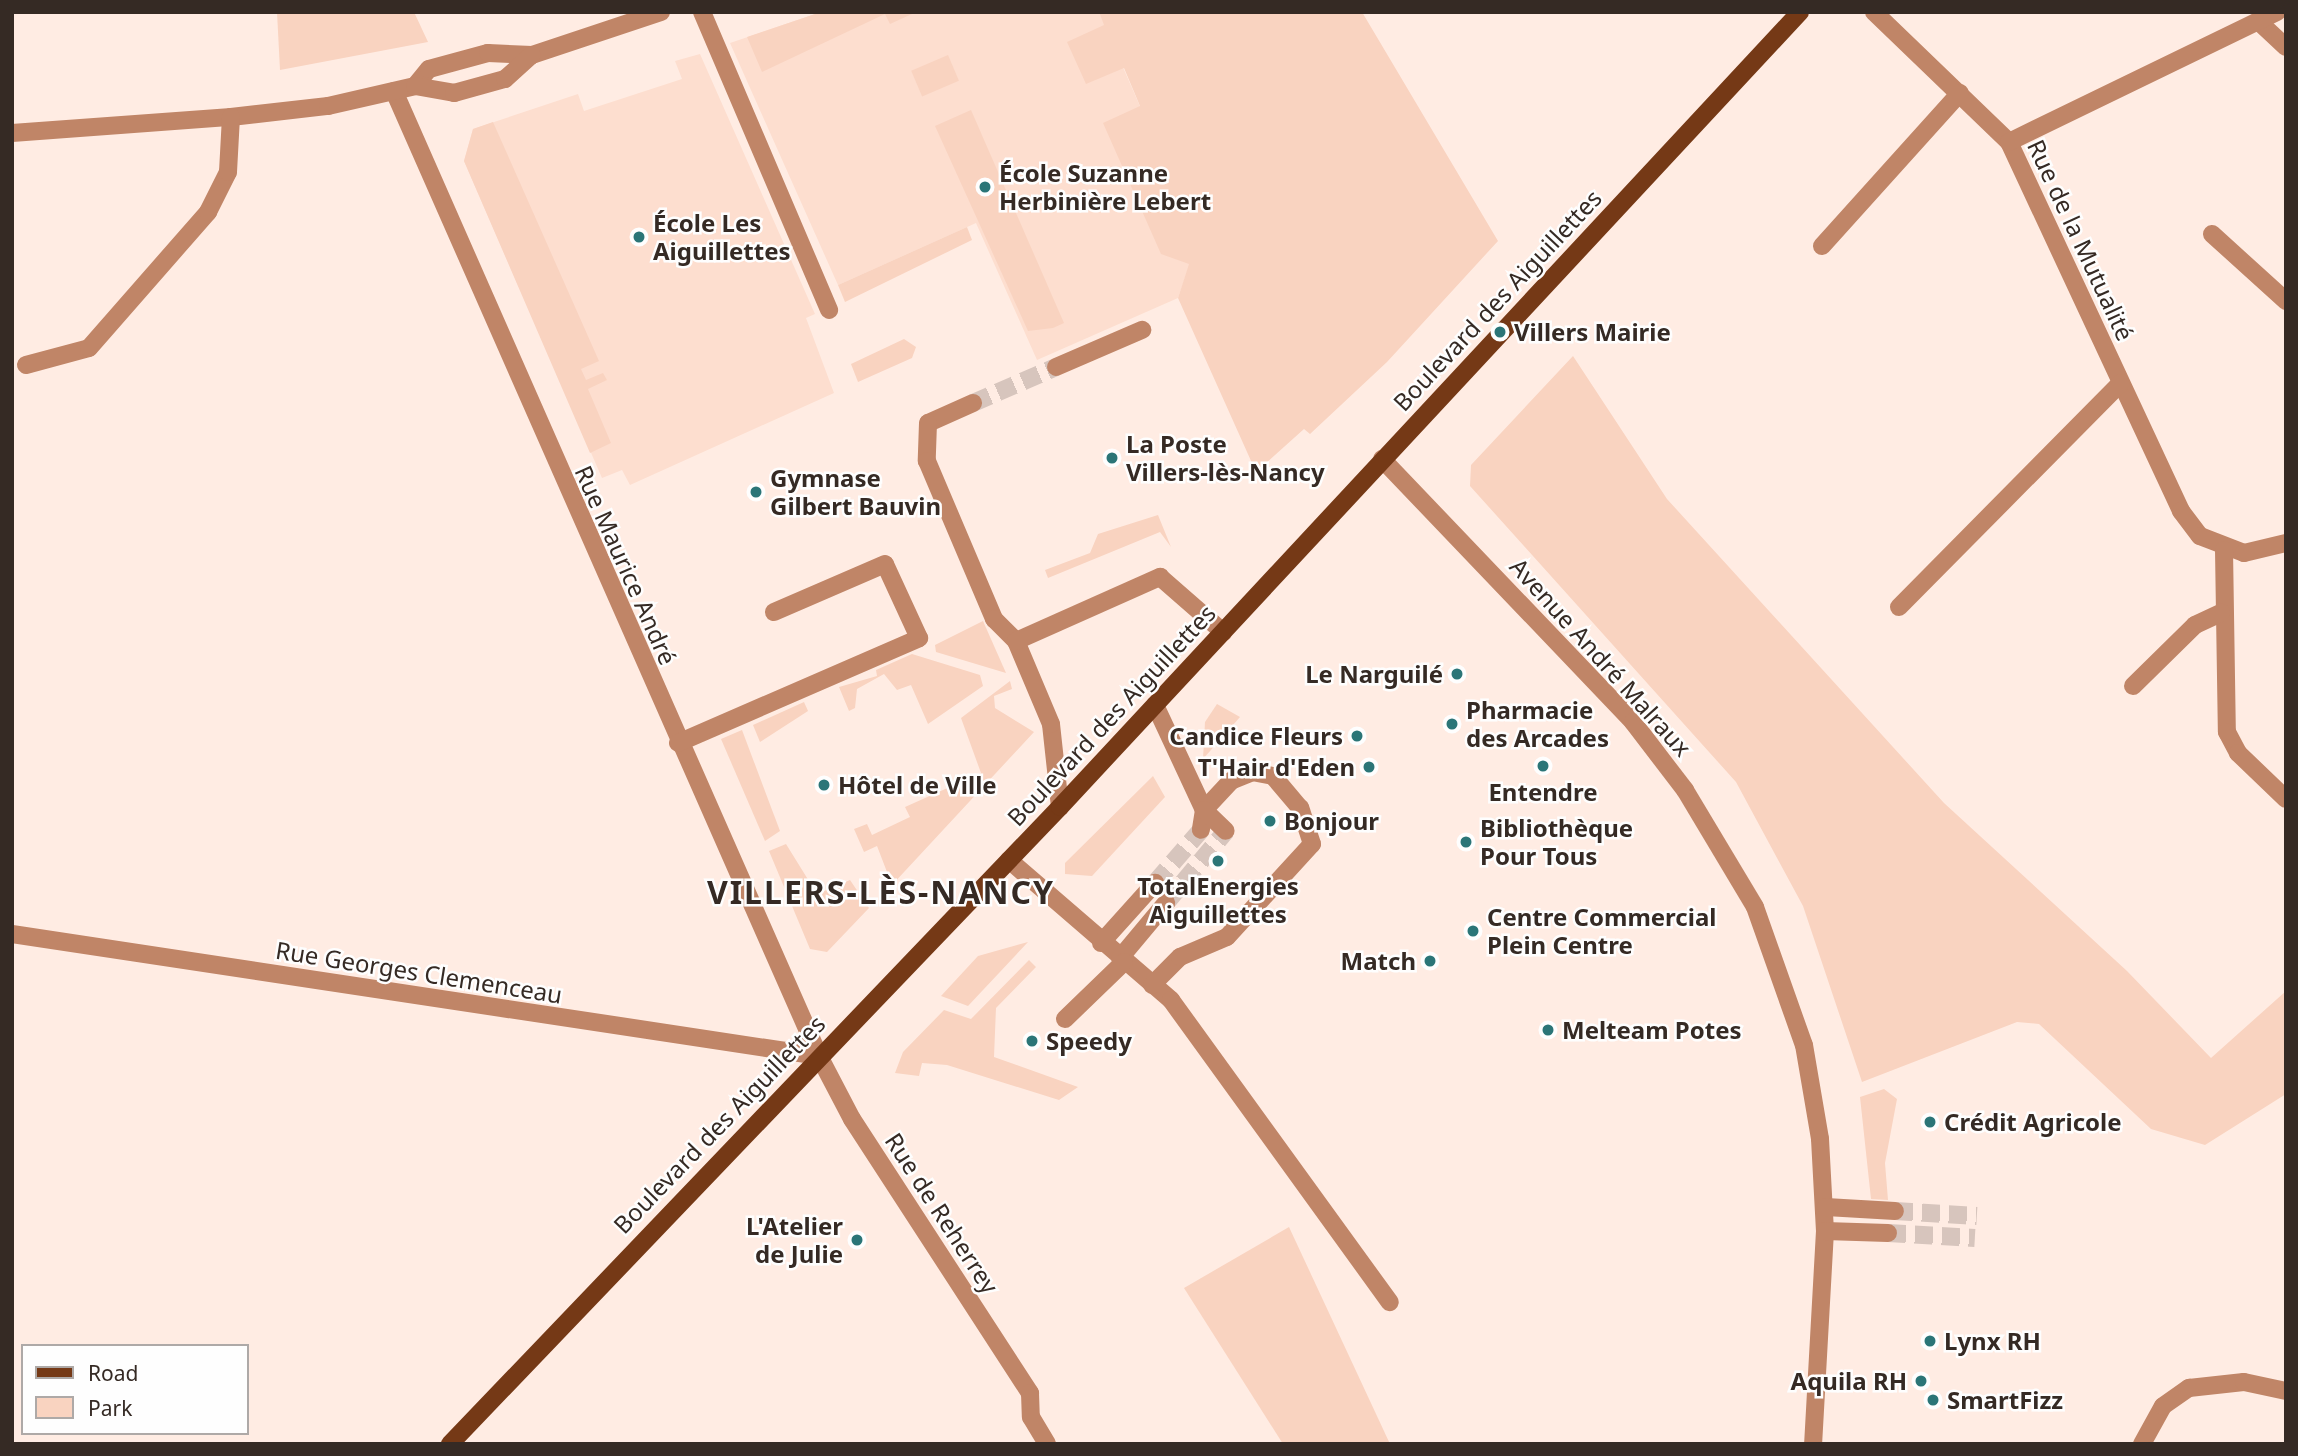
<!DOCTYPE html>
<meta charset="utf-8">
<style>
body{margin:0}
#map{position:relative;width:2298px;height:1456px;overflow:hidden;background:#ffece3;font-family:"Noto Sans",sans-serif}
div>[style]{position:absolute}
.built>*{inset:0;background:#fddecf}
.green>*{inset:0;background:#f9d3c0;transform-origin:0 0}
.minor-tunnel>*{height:18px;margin-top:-9px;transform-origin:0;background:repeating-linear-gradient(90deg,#d7c5bd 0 18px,transparent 0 27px)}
.minor>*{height:18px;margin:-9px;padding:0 9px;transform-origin:9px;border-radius:9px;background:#c08567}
.major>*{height:18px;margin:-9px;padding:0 9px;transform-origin:9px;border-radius:9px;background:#753916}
.dots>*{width:19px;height:19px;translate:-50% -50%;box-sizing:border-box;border:4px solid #fefefe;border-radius:50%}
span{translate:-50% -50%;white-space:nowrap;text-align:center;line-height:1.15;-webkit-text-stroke:5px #fefefe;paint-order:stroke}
.poi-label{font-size:24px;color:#352a24;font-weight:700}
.left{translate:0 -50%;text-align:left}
.right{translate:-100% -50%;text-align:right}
.street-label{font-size:24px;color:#352a24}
.district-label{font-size:32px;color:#352a24;font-weight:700;letter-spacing:2px}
.frame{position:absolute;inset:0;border:14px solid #352a24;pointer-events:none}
.legend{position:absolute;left:21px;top:1344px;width:228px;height:91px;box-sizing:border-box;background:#fefefe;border:2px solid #aea9a7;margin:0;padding:9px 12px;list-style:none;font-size:21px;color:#352a24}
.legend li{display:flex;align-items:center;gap:14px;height:35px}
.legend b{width:35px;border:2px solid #aea9a7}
</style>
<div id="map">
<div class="built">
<i style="clip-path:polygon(821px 12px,1099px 12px,1198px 240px,1178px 298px,1037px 360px,976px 223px,838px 285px,730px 43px)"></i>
<i style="clip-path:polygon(700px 54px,815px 314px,806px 318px,834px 393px,630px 485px,622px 470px,602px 478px,464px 161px,473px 129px,578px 94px,584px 111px,682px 79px,675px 61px)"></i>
</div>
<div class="green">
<i style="clip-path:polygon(277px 12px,414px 12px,428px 42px,280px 70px)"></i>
<i style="clip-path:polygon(821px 12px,911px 12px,912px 14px,890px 24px,885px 14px,762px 72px,747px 37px)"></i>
<i style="clip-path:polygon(1099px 12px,1362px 12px,1498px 241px,1387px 362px,1310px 434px,1304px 429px,1256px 472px,1178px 298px,1189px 264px,1161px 254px,1103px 123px,1140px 106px,1124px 68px,1086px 84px,1067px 42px,1104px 25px)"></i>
<i style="left:948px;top:55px;width:28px;height:40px;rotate:67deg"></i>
<i style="clip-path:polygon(971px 110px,1064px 323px,1053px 328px,1028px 331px,935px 126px)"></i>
<i style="clip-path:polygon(493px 122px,599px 361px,581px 369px,586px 380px,603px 373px,607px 380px,588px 389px,611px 443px,590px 453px,464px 161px,473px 129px)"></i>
<i style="clip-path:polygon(967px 227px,972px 240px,845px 302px,838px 285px)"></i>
<i style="clip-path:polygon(904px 339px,916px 347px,912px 358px,858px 382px,851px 364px)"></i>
<i style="clip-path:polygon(1573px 356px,1667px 499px,1944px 803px,2127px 971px,2211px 1058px,2286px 991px,2286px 1094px,2205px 1145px,2151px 1129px,2039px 1024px,2017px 1022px,1862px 1082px,1803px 906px,1736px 782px,1470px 486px,1471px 465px)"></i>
<i style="clip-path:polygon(1158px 515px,1171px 547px,1160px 532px,1048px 578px,1045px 570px,1090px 553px,1098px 534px)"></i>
<i style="clip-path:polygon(983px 621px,1006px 673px,936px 652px,935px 645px)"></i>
<i style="clip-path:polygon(912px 654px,980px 675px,983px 686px,928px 724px,911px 685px,897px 690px,884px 674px,857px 689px,855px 708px,849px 711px,839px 687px,877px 676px,876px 670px)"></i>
<i style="clip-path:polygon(1010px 681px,1012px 689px,994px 696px,995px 708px,1034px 732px,892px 885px,877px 846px,864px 852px,854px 829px,867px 824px,872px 835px,910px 817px,905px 807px,981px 773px,961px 718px)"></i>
<i style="clip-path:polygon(804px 702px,808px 711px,760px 742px,753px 725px)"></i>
<i style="clip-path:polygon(1217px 704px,1240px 717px,1203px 759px,1205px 722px)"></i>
<i style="clip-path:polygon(742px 730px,780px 831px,765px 841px,721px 739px)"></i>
<i style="clip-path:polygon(1153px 776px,1165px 797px,1092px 876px,1065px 874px,1065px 863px)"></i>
<i style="clip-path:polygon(786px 844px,817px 894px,850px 880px,869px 908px,827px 952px,810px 949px,769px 851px)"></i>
<i style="clip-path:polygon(1028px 942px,968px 1006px,941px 996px,978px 956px)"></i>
<i style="clip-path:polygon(1029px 960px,1036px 967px,996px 1008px,994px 1057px,1078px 1087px,1059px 1100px,947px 1065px,922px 1063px,919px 1076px,895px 1073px,903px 1052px,944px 1010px,971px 1019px)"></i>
<i style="clip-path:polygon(1884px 1089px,1897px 1099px,1885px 1163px,1888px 1200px,1871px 1199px,1860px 1097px)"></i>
<i style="clip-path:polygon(1289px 1227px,1390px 1444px,1283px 1444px,1184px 1288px)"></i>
</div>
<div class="minor-tunnel">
<i style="left:973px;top:403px;width:90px;rotate:-23.4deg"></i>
<i style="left:1155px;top:883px;width:70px;rotate:-49deg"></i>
<i style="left:1166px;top:903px;width:94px;rotate:-50.2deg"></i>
<i style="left:1895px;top:1211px;width:82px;rotate:3.5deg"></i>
<i style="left:1888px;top:1233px;width:87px;rotate:3.3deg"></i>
</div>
<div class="minor">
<i style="left:702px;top:12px;width:324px;rotate:66.9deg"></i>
<i style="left:1874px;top:12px;width:187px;rotate:43.9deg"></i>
<i style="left:2009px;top:142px;width:407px;rotate:65deg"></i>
<i style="left:2181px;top:511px;width:31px;rotate:53deg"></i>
<i style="left:2200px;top:536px;width:47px;rotate:21.1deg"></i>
<i style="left:2244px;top:553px;width:43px;rotate:-13.4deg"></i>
<i style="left:2258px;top:21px;width:38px;rotate:43deg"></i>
<i style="left:415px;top:86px;width:22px;rotate:-51deg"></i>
<i style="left:429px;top:69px;width:61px;rotate:-15.2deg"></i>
<i style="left:488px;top:53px;width:44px;rotate:2.6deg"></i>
<i style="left:532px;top:55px;width:136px;rotate:-18.4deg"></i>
<i style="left:394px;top:91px;width:1054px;rotate:66.23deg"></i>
<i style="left:819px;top:1056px;width:71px;rotate:62.4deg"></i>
<i style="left:852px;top:1119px;width:327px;rotate:57deg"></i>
<i style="left:1030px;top:1393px;width:24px;rotate:88deg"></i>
<i style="left:1031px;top:1417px;width:31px;rotate:59deg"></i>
<i style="left:12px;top:133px;width:220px;rotate:-4.2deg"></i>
<i style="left:231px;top:117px;width:98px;rotate:-6.5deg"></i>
<i style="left:328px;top:106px;width:89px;rotate:-12.9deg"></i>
<i style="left:415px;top:86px;width:40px;rotate:10deg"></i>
<i style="left:454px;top:93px;width:53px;rotate:-15.4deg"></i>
<i style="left:505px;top:79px;width:36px;rotate:-42deg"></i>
<i style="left:2009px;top:142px;width:298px;rotate:-25.9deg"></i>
<i style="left:2212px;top:234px;width:100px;rotate:42.2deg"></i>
<i style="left:1822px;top:246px;width:206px;rotate:-48deg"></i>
<i style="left:26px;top:365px;width:65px;rotate:-15.1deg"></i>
<i style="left:89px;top:348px;width:181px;rotate:-48.8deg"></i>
<i style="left:208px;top:212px;width:45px;rotate:-63.4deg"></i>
<i style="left:228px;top:172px;width:55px;rotate:-86.9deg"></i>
<i style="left:1056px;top:367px;width:94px;rotate:-23.3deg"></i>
<i style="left:973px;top:403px;width:49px;rotate:156deg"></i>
<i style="left:928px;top:423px;width:38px;rotate:92deg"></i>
<i style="left:927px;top:461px;width:172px;rotate:67deg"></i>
<i style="left:994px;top:619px;width:31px;rotate:45deg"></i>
<i style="left:1382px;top:459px;width:364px;rotate:46.3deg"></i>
<i style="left:1633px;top:722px;width:86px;rotate:52.6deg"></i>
<i style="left:1685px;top:790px;width:136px;rotate:59.1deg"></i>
<i style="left:1755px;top:907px;width:146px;rotate:70.5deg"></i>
<i style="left:1804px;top:1045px;width:95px;rotate:80.3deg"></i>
<i style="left:1820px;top:1139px;width:92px;rotate:86.9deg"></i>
<i style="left:1825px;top:1231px;width:213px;rotate:93.2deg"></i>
<i style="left:2224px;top:550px;width:182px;rotate:89.1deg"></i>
<i style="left:2227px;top:732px;width:24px;rotate:62deg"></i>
<i style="left:2238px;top:753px;width:66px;rotate:43.8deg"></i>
<i style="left:1899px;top:607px;width:315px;rotate:-45.3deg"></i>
<i style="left:2133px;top:686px;width:87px;rotate:-44.5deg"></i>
<i style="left:2195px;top:625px;width:29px;rotate:-25deg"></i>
<i style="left:1155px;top:705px;width:116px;rotate:65deg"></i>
<i style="left:1204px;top:810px;width:20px;rotate:99deg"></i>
<i style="left:678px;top:743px;width:263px;rotate:-23.5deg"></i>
<i style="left:919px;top:638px;width:81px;rotate:-114.7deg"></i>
<i style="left:885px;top:564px;width:121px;rotate:156.6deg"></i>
<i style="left:1060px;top:807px;width:83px;rotate:-96.2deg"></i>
<i style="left:1051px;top:724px;width:90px;rotate:-112.9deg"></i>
<i style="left:1016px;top:641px;width:158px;rotate:-24deg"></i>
<i style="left:1160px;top:577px;width:84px;rotate:41.1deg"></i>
<i style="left:1009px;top:860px;width:214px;rotate:40.8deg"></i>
<i style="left:1171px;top:1000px;width:373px;rotate:54.1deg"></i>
<i style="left:12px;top:934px;width:816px;rotate:8.6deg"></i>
<i style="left:1101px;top:943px;width:81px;rotate:-48deg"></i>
<i style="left:1120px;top:958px;width:72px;rotate:-50.1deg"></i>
<i style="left:1152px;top:985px;width:40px;rotate:-45deg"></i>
<i style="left:1180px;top:957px;width:51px;rotate:-23.1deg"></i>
<i style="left:1227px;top:937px;width:126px;rotate:-47.6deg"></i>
<i style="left:1312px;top:844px;width:38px;rotate:-108deg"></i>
<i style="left:1300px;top:808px;width:42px;rotate:-130.2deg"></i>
<i style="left:1273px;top:776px;width:20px;rotate:-169deg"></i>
<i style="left:1253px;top:772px;width:24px;rotate:158deg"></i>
<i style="left:1231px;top:781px;width:40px;rotate:133deg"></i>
<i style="left:1204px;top:810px;width:30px;rotate:44deg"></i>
<i style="left:1065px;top:1019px;width:82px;rotate:-44deg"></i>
<i style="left:1826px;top:1207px;width:69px;rotate:3.3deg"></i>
<i style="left:1825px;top:1231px;width:63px;rotate:1.8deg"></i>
<i style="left:2142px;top:1444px;width:43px;rotate:-61.1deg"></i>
<i style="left:2163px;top:1406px;width:32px;rotate:-35deg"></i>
<i style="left:2189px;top:1388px;width:55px;rotate:-6.2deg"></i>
<i style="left:2244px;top:1382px;width:43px;rotate:12.1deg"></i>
</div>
<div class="major">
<i style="left:450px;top:1444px;width:882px;rotate:-46.24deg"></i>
<i style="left:1060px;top:807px;width:1086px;rotate:-47.05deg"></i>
</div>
<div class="dots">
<i style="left:985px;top:187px;background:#2b7577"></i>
<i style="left:639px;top:237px;background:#2b7577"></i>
<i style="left:1500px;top:332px;background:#2b7577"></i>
<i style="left:1112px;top:458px;background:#2b7577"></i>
<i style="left:756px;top:492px;background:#2b7577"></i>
<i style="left:1457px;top:674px;background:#2b7577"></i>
<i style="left:1452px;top:724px;background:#2b7577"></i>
<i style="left:1357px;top:736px;background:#2b7577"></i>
<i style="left:1543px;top:766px;background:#2b7577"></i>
<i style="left:1369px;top:767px;background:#2b7577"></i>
<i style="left:824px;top:785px;background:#2b7577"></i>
<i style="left:1270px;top:821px;background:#2b7577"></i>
<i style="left:1466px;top:842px;background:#2b7577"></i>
<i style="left:1218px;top:861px;background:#2b7577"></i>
<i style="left:1473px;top:931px;background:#2b7577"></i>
<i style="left:1430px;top:961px;background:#2b7577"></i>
<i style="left:1548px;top:1030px;background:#2b7577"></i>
<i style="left:1032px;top:1041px;background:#2b7577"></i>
<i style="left:1930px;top:1122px;background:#2b7577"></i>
<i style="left:857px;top:1240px;background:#2b7577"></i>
<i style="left:1930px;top:1341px;background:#2b7577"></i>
<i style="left:1921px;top:1381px;background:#2b7577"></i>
<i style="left:1933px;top:1400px;background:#2b7577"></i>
</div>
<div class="poi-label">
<span class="left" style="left:999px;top:187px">École Suzanne<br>Herbinière Lebert</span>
<span class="left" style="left:653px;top:237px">École Les<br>Aiguillettes</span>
<span class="left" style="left:1514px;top:332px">Villers Mairie</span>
<span class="left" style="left:1126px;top:458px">La Poste<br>Villers-lès-Nancy</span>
<span class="left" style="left:770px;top:492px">Gymnase<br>Gilbert Bauvin</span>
<span class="right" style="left:1443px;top:674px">Le Narguilé</span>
<span class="left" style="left:1466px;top:724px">Pharmacie<br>des Arcades</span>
<span class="right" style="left:1343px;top:736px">Candice Fleurs</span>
<span class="right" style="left:1355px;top:767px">T'Hair d'Eden</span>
<span class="left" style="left:838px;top:785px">Hôtel de Ville</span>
<span style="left:1543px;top:792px">Entendre</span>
<span class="left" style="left:1284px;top:821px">Bonjour</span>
<span class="left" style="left:1480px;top:842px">Bibliothèque<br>Pour Tous</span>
<span style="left:1218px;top:900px">TotalEnergies<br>Aiguillettes</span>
<span class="left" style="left:1487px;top:931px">Centre Commercial<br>Plein Centre</span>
<span class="right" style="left:1416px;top:961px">Match</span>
<span class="left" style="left:1562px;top:1030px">Melteam Potes</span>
<span class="left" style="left:1046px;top:1041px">Speedy</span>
<span class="left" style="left:1944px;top:1122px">Crédit Agricole</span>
<span class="right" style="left:843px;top:1240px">L'Atelier<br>de Julie</span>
<span class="left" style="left:1944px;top:1341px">Lynx RH</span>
<span class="right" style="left:1907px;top:1381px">Aquila RH</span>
<span class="left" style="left:1947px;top:1400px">SmartFizz</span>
</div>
<div class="street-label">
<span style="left:2081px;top:240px;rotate:65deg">Rue de la Mutualité</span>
<span style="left:1497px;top:300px;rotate:-47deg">Boulevard des Aiguillettes</span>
<span style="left:626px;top:565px;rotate:66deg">Rue Maurice André</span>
<span style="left:1601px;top:657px;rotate:48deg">Avenue André Malraux</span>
<span style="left:1111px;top:715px;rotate:-47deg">Boulevard des Aiguillettes</span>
<span style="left:419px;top:972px;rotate:9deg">Rue Georges Clemenceau</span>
<span style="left:719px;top:1124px;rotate:-46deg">Boulevard des Aiguillettes</span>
<span style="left:942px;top:1213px;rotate:57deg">Rue de Reherrey</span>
</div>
<div class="district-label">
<span style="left:881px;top:892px">VILLERS-LÈS-NANCY</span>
</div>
<div class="frame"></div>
<ul class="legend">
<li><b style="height:9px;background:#753916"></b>Road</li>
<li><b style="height:19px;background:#f9d3c0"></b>Park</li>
</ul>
</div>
